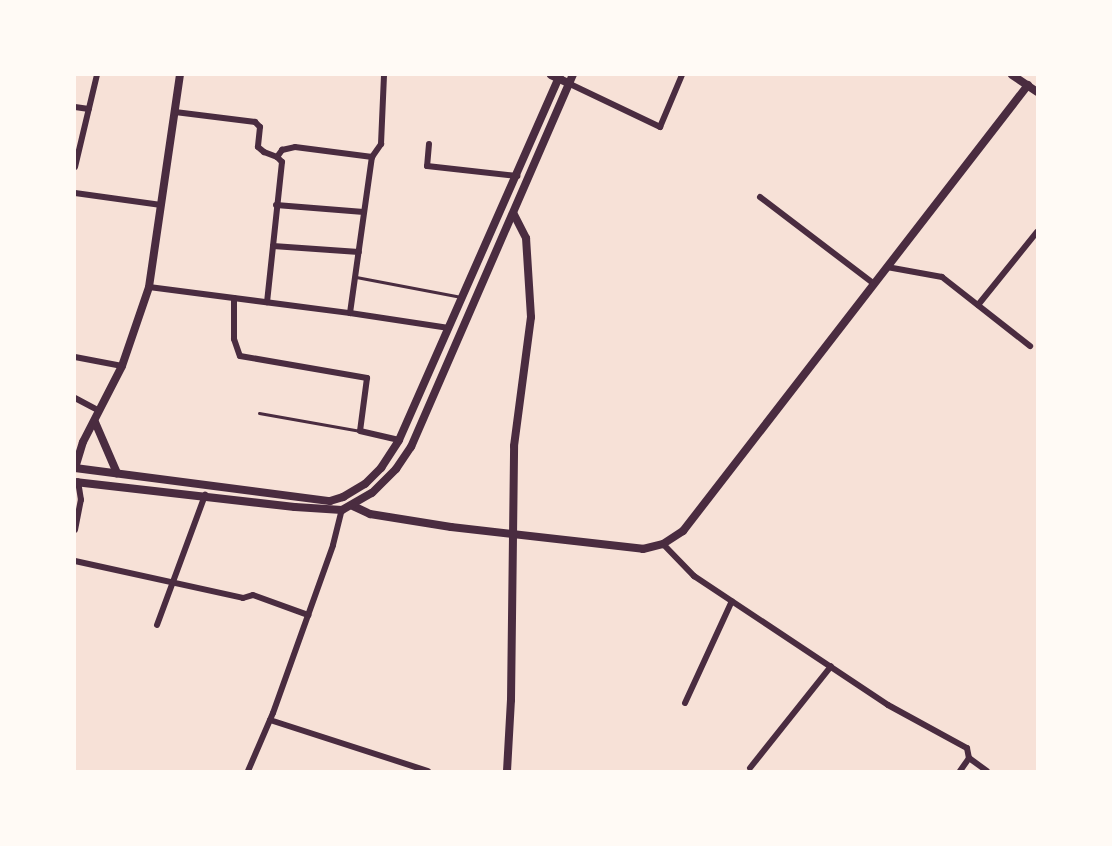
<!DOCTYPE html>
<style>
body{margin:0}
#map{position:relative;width:1112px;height:846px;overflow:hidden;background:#f7e1d7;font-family:Spectral,serif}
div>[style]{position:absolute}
.service>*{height:3px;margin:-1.5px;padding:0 1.5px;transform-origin:1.5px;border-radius:1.5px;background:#4a2c40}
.minor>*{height:6px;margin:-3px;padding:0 3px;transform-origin:3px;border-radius:3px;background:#4a2c40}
.tertiary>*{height:8px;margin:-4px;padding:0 4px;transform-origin:4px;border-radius:4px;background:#4a2c40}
.secondary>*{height:8px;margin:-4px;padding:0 4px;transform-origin:4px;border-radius:4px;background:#4a2c40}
span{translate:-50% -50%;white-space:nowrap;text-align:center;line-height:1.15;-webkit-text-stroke:6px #fffaf5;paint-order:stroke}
.frame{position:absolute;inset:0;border:76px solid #fffaf5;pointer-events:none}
</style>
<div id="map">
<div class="service">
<i style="left:356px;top:277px;width:107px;rotate:10.8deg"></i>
<i style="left:259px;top:413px;width:103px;rotate:10.1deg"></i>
</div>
<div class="minor">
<i style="left:570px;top:84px;width:100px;rotate:25.5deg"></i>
<i style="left:660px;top:127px;width:56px;rotate:-67.1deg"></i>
<i style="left:75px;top:107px;width:14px;rotate:8deg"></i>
<i style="left:175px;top:112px;width:81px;rotate:7.1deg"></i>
<i style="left:255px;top:122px;width:7px;rotate:45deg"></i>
<i style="left:260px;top:127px;width:20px;rotate:96deg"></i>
<i style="left:258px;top:147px;width:8px;rotate:40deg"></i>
<i style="left:264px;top:152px;width:14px;rotate:21deg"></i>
<i style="left:277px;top:157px;width:7px;rotate:45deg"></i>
<i style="left:282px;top:162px;width:141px;rotate:96.1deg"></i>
<i style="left:429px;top:144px;width:22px;rotate:95deg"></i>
<i style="left:427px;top:166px;width:91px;rotate:6.3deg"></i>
<i style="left:277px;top:157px;width:9px;rotate:-54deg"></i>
<i style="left:282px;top:150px;width:13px;rotate:-13deg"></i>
<i style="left:295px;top:147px;width:78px;rotate:7.4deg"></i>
<i style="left:75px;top:167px;width:95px;rotate:-76.6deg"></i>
<i style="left:75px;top:193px;width:87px;rotate:7.9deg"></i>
<i style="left:760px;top:197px;width:143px;rotate:37.3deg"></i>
<i style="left:276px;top:205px;width:88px;rotate:4.5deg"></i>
<i style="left:273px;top:246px;width:86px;rotate:4deg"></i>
<i style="left:887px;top:267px;width:56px;rotate:10.3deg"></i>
<i style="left:942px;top:277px;width:112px;rotate:38.1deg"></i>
<i style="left:149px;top:287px;width:203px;rotate:7.4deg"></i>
<i style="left:350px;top:313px;width:100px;rotate:8.6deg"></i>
<i style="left:234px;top:298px;width:41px;rotate:90deg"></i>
<i style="left:234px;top:339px;width:18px;rotate:71deg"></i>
<i style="left:240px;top:356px;width:129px;rotate:9.8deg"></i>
<i style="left:367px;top:378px;width:53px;rotate:97.5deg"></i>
<i style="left:360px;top:431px;width:40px;rotate:13deg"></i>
<i style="left:978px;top:305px;width:94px;rotate:-51.1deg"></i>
<i style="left:350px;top:313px;width:158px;rotate:-82deg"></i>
<i style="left:372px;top:157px;width:16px;rotate:-55deg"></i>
<i style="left:381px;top:144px;width:69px;rotate:-87.5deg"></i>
<i style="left:75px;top:357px;width:48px;rotate:10.8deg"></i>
<i style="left:75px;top:398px;width:27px;rotate:28deg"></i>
<i style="left:75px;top:530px;width:31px;rotate:-79deg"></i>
<i style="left:81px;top:500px;width:19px;rotate:-99deg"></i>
<i style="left:663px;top:544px;width:45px;rotate:45.9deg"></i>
<i style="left:694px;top:576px;width:233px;rotate:33.6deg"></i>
<i style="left:888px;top:705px;width:90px;rotate:28.6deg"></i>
<i style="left:967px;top:748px;width:10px;rotate:79deg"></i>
<i style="left:969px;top:758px;width:22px;rotate:36deg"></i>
<i style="left:75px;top:561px;width:172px;rotate:12.4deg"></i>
<i style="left:243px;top:598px;width:10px;rotate:-17deg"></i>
<i style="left:253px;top:595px;width:59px;rotate:20deg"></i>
<i style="left:157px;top:625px;width:139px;rotate:-69.7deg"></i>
<i style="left:685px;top:703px;width:112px;rotate:-65.3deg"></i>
<i style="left:270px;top:720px;width:166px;rotate:17.9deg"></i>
<i style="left:750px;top:768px;width:130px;rotate:-51.5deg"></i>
<i style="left:248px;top:771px;width:63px;rotate:-66.7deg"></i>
<i style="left:273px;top:713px;width:178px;rotate:-70.3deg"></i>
<i style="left:333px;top:545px;width:36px;rotate:-76deg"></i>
<i style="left:960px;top:771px;width:16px;rotate:-55deg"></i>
</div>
<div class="tertiary">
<i style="left:551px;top:75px;width:21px;rotate:25deg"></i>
<i style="left:1012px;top:75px;width:30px;rotate:34deg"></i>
<i style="left:95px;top:422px;width:56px;rotate:66.7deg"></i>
<i style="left:75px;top:468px;width:27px;rotate:-73deg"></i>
<i style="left:83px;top:442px;width:85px;rotate:-62.8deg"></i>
<i style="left:122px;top:366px;width:83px;rotate:-71.1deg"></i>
<i style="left:149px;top:287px;width:214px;rotate:-81.7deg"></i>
<i style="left:353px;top:506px;width:19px;rotate:25deg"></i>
<i style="left:370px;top:514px;width:82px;rotate:9.1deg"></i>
<i style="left:451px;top:527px;width:193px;rotate:6.5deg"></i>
<i style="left:643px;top:549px;width:21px;rotate:-14deg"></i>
<i style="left:663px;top:544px;width:24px;rotate:-33deg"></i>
<i style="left:683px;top:531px;width:564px;rotate:-52.28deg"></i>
<i style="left:507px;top:771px;width:71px;rotate:-86.8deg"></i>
<i style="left:511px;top:700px;width:254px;rotate:-89.3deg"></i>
<i style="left:514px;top:446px;width:130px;rotate:-82.5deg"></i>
<i style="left:531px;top:317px;width:79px;rotate:-93.6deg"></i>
<i style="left:526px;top:238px;width:27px;rotate:-117deg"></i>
</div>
<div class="secondary">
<i style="left:75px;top:468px;width:257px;rotate:7.4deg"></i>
<i style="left:330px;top:501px;width:14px;rotate:-17deg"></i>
<i style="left:343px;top:497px;width:26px;rotate:-31deg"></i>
<i style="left:365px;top:484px;width:23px;rotate:-45deg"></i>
<i style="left:381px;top:468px;width:33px;rotate:-57deg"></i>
<i style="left:399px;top:440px;width:399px;rotate:-66.2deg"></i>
<i style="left:75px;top:482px;width:221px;rotate:6.5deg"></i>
<i style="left:295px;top:507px;width:47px;rotate:3.7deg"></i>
<i style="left:342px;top:510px;width:34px;rotate:-30deg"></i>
<i style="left:372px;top:493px;width:34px;rotate:-45deg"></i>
<i style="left:396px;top:469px;width:27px;rotate:-56deg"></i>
<i style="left:411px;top:447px;width:406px;rotate:-66.5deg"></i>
</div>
<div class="frame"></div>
</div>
